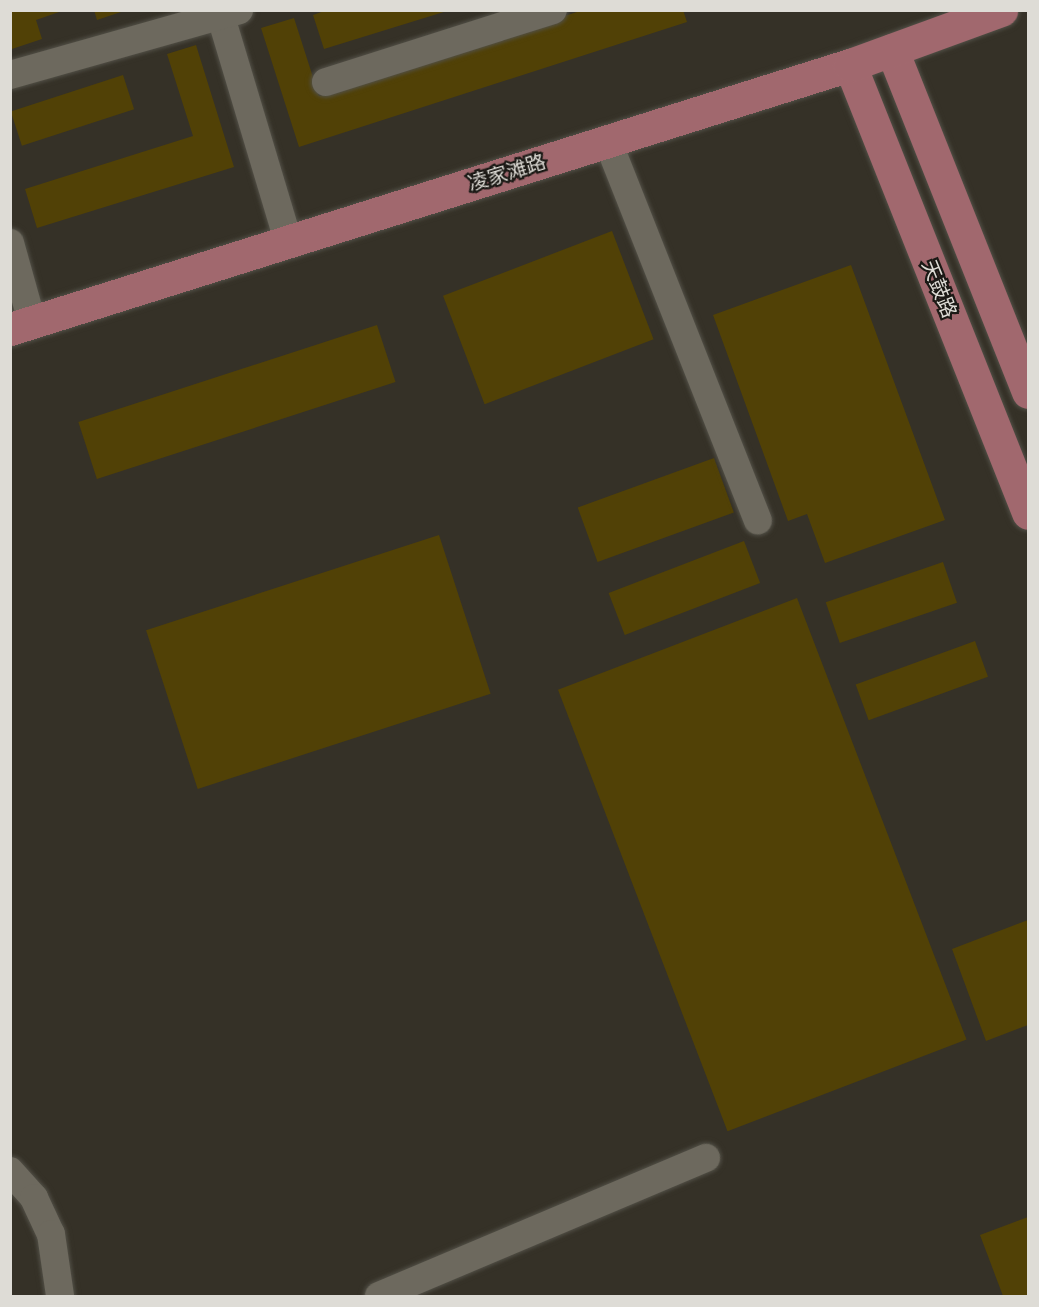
<!DOCTYPE html>
<meta charset="utf-8">
<style>
body{margin:0}
#map{position:relative;width:1039px;height:1307px;overflow:hidden;background:#353127;font-family:"Nunito Sans","Noto Sans SC",sans-serif}
div>[style]{position:absolute}
.building>*{inset:0;background:#514106;transform-origin:0 0}
.roads{filter:drop-shadow(0 0 2px #525047) drop-shadow(0 0 2px #525047)}
.minor>*{height:28px;margin:-14px;padding:0 14px;transform-origin:14px;border-radius:14px;background:#6d695e}
.major>*{height:33px;margin:-16.5px;padding:0 16.5px;transform-origin:16.5px;border-radius:16.5px;background:#a1686e}
span{translate:-50% -50%;white-space:nowrap;text-align:center;line-height:1.15;-webkit-text-stroke:4.5px #1b1915;paint-order:stroke}
.street-label{font-size:20px;color:#dedcd6}
.frame{position:absolute;inset:0;border:12px solid #dedcd6;pointer-events:none}
</style>
<div id="map">
<div class="building">
<i style="clip-path:polygon(10px 10px,62px 10px,62px 11px,36px 20px,42px 39px,12px 49px)"></i>
<i style="clip-path:polygon(94px 10px,124px 10px,124px 11px,97px 20px)"></i>
<i style="clip-path:polygon(327px 10px,447px 10px,447px 11px,324px 49px,313px 15px)"></i>
<i style="clip-path:polygon(583px 10px,683px 10px,687px 22px,299px 147px,261px 28px,294px 18px,319px 96px)"></i>
<i style="clip-path:polygon(196px 45px,234px 167px,37px 228px,25px 189px,193px 136px,167px 54px)"></i>
<i style="left:123px;top:75px;width:36px;height:118px;rotate:72deg"></i>
<i style="left:612px;top:231px;width:116px;height:181px;rotate:69deg"></i>
<i style="clip-path:polygon(851px 265px,945px 520px,825px 563px,807px 514px,788px 521px,713px 315px)"></i>
<i style="left:377px;top:325px;width:60px;height:314px;rotate:72deg"></i>
<i style="left:714px;top:458px;width:58px;height:145px;rotate:70deg"></i>
<i style="left:439px;top:535px;width:167px;height:308px;rotate:72deg"></i>
<i style="left:744px;top:541px;width:45px;height:145px;rotate:69deg"></i>
<i style="left:943px;top:562px;width:43px;height:124px;rotate:71deg"></i>
<i style="left:797px;top:598px;width:473px;height:256px;rotate:69deg"></i>
<i style="left:975px;top:641px;width:38px;height:127px;rotate:70deg"></i>
<i style="clip-path:polygon(1028px 920px,1028px 1025px,986px 1041px,952px 949px)"></i>
<i style="clip-path:polygon(1028px 1217px,1028px 1296px,1003px 1296px,980px 1235px)"></i>
</div>
<div class="roads">
<div class="minor">
<i style="left:221px;top:17px;width:234px;rotate:73.3deg"></i>
<i style="left:10px;top:75px;width:238px;rotate:-15.8deg"></i>
<i style="left:326px;top:82px;width:238px;rotate:-17.6deg"></i>
<i style="left:608px;top:142px;width:407px;rotate:68.4deg"></i>
<i style="left:10px;top:243px;width:82px;rotate:74.4deg"></i>
<i style="left:10px;top:1171px;width:36px;rotate:48deg"></i>
<i style="left:34px;top:1198px;width:40px;rotate:65deg"></i>
<i style="left:51px;top:1234px;width:63px;rotate:81.7deg"></i>
<i style="left:379px;top:1296px;width:355px;rotate:-22.9deg"></i>
</div>
<div class="major">
<i style="left:892px;top:50px;width:368px;rotate:68.3deg"></i>
<i style="left:850px;top:65px;width:482px;rotate:68.3deg"></i>
<i style="left:10px;top:329px;width:881px;rotate:-17.45deg"></i>
<i style="left:850px;top:65px;width:161px;rotate:-20deg"></i>
</div>
</div>
<div class="street-label">
<span style="left:507px;top:173px;rotate:-17deg">凌家滩路</span>
<span style="left:939px;top:289px;rotate:68deg">天鼓路</span>
</div>
<div class="frame"></div>
</div>
